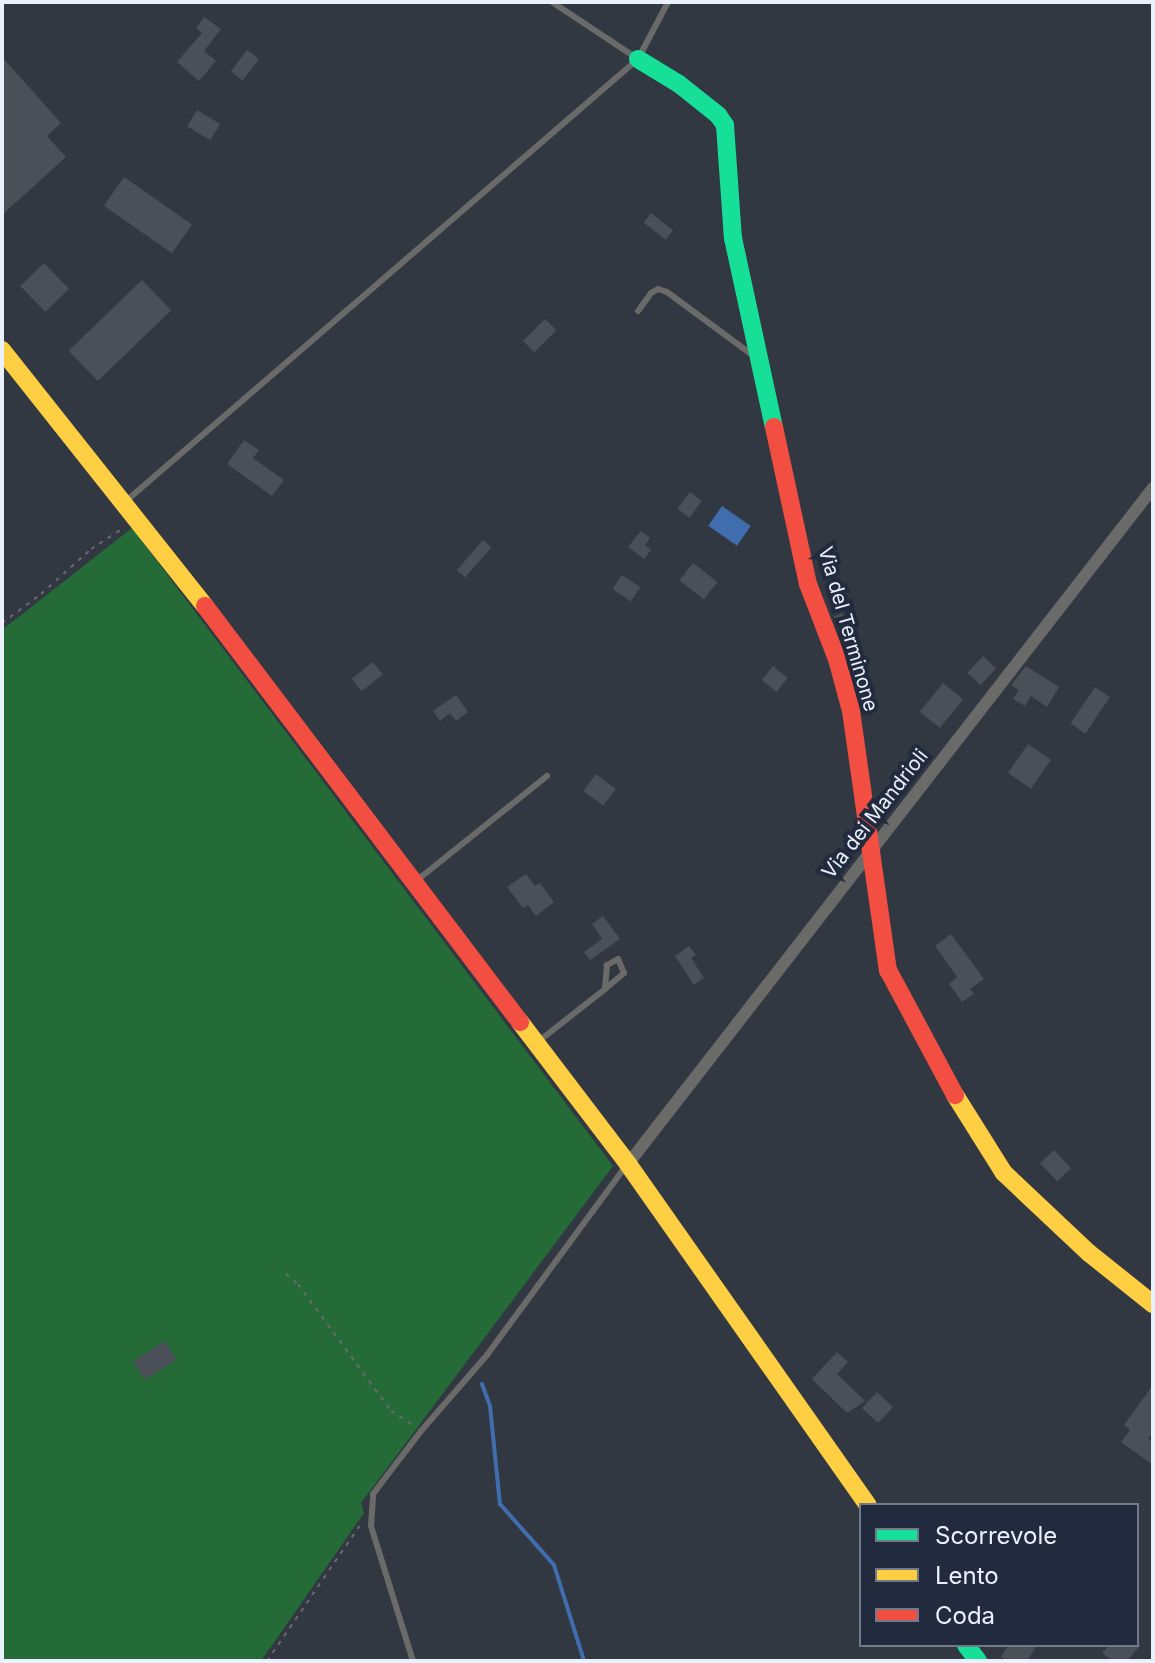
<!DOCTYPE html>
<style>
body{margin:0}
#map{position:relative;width:1155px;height:1663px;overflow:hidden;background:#323842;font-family:Inter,sans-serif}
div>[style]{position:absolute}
.forest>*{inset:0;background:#246b37}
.water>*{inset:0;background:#406dae;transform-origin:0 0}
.stream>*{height:4px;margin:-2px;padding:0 2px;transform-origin:2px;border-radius:2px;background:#406dae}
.building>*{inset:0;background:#4a4f58;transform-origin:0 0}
.path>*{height:2px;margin-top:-1px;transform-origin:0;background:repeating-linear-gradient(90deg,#696a6c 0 4px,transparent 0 10px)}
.lane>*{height:6px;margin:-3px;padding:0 3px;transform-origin:3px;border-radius:3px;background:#6a6a69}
.street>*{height:12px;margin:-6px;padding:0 6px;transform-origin:6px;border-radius:6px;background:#6a6a69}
.fast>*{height:18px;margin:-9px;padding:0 9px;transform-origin:9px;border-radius:9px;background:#16e098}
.slow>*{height:18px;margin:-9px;padding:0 9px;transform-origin:9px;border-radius:9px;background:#ffcf43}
.jam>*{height:18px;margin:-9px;padding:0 9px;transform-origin:9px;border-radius:9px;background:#f24e42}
span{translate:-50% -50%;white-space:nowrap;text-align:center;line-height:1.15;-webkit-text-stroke:8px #222b3d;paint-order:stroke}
.street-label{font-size:20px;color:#eaf0fc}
.frame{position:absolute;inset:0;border:4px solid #eaf0fc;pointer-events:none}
.legend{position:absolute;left:859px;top:1503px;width:280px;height:144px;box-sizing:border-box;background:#222b3d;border:2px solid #727a89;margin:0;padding:10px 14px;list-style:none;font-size:24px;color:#eaf0fc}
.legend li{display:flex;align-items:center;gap:16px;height:40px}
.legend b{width:40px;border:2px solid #727a89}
</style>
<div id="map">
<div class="forest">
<i style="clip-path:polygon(132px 528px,613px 1166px,361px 1503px,364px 1513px,261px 1661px,2px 1661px,2px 630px)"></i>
</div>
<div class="water">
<i style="left:722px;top:506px;width:35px;height:24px;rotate:35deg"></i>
</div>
<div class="stream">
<i style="left:482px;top:1384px;width:23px;rotate:70deg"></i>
<i style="left:490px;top:1406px;width:99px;rotate:84.2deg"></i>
<i style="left:500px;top:1504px;width:81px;rotate:48.5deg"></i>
<i style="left:554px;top:1565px;width:101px;rotate:72.6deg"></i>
</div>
<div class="building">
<i style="clip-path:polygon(204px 17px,221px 29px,204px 51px,216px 61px,199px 81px,177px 62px,202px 33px,196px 28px)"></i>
<i style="left:247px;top:50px;width:15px;height:27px;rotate:37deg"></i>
<i style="clip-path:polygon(2px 57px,61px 123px,47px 136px,66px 157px,2px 215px)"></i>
<i style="left:197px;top:110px;width:27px;height:19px;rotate:31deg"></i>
<i style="left:124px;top:177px;width:83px;height:35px;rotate:35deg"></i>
<i style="left:651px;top:213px;width:28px;height:12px;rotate:38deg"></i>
<i style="left:44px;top:263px;width:36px;height:33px;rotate:46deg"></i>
<i style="left:142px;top:280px;width:42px;height:102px;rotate:46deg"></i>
<i style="left:545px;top:319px;width:16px;height:31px;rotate:45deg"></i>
<i style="clip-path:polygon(244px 440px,259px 450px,253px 458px,284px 480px,272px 496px,227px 464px)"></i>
<i style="left:690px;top:492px;width:15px;height:21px;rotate:37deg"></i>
<i style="clip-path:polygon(641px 531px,650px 538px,645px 545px,651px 550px,644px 559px,628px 547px)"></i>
<i style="left:483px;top:540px;width:11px;height:40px;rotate:41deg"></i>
<i style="left:693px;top:563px;width:31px;height:22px;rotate:38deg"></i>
<i style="left:622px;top:575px;width:22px;height:17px;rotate:34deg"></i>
<i style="left:842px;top:613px;width:39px;height:9px;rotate:67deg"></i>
<i style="left:983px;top:656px;width:18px;height:23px;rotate:43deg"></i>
<i style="left:373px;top:662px;width:16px;height:27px;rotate:52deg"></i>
<i style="left:773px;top:666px;width:19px;height:18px;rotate:39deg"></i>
<i style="clip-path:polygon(1026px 666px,1059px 687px,1047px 707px,1031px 696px,1025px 706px,1013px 699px,1019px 690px,1011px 685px)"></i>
<i style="left:943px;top:683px;width:26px;height:37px;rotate:39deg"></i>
<i style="left:1095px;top:687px;width:18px;height:44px;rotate:34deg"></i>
<i style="clip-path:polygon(456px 695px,468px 712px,456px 721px,450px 713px,440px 721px,433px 711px)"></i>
<i style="left:1028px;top:744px;width:28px;height:35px;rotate:35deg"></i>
<i style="left:596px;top:774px;width:25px;height:21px;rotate:37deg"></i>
<i style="clip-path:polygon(526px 874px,535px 886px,540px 883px,554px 902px,536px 916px,528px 905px,523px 908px,507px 887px)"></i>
<i style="clip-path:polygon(603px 916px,620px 939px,590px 960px,584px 952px,602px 939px,592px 924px)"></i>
<i style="clip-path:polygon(951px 934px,984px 979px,970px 989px,974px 994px,962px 1002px,949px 984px,957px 977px,935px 946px)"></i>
<i style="clip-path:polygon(689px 946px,696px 955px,691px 958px,704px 978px,694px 985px,675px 956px)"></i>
<i style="left:1054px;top:1150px;width:25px;height:19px;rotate:47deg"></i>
<i style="left:165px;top:1341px;width:22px;height:38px;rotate:58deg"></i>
<i style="clip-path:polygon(837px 1352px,848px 1362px,837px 1374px,865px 1401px,847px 1413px,812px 1379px)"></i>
<i style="clip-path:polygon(1153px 1385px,1153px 1432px,1148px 1438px,1153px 1442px,1153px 1465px,1121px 1442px,1130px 1430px,1124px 1425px)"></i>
<i style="left:877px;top:1392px;width:22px;height:22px;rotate:43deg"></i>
<i style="clip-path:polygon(1009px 1645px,1037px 1645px,1027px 1661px,1008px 1661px,1001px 1657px)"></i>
<i style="clip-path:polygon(1109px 1645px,1141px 1645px,1127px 1661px,1112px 1661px,1102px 1653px)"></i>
</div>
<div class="path">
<i style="left:2px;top:623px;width:49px;rotate:-36.6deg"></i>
<i style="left:41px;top:594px;width:67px;rotate:-42deg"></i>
<i style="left:91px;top:549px;width:38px;rotate:-33deg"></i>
<i style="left:286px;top:1274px;width:16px;rotate:40deg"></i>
<i style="left:298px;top:1284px;width:157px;rotate:53.8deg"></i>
<i style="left:391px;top:1411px;width:26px;rotate:32deg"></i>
<i style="left:267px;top:1661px;width:165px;rotate:-55.6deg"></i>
</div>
<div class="lane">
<i style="left:552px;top:2px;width:100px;rotate:33.5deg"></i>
<i style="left:638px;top:311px;width:22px;rotate:-54deg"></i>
<i style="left:651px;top:293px;width:8px;rotate:-30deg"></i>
<i style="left:658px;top:289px;width:9px;rotate:18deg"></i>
<i style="left:667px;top:292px;width:104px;rotate:36.4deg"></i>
<i style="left:126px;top:501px;width:676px;rotate:-40.8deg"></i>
<i style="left:638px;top:59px;width:64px;rotate:-62.2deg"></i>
<i style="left:416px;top:881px;width:168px;rotate:-38.7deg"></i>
<i style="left:539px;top:1041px;width:84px;rotate:-38.2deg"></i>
<i style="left:605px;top:989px;width:25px;rotate:-40deg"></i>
<i style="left:624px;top:973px;width:15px;rotate:-113deg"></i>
<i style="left:618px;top:959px;width:13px;rotate:151deg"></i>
<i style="left:607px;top:965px;width:24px;rotate:95deg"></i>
<i style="left:413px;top:1661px;width:141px;rotate:-107.3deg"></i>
<i style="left:371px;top:1526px;width:32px;rotate:-86deg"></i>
<i style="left:373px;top:1494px;width:79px;rotate:-52.7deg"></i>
<i style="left:421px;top:1431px;width:101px;rotate:-49deg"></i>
<i style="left:487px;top:1355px;width:235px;rotate:-53.7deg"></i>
</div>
<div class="street">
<i style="left:628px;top:1164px;width:856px;rotate:-52.17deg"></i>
</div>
<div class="fast">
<i style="left:638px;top:59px;width:48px;rotate:31.4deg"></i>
<i style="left:679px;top:84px;width:50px;rotate:38.5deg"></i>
<i style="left:718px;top:115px;width:12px;rotate:55deg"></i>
<i style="left:725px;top:125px;width:113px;rotate:86deg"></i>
<i style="left:733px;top:238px;width:193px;rotate:77.8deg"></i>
<i style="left:966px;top:1645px;width:20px;rotate:53deg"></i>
</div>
<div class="slow">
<i style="left:2px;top:350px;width:327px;rotate:51.6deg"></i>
<i style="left:520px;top:1022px;width:178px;rotate:52.7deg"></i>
<i style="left:628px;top:1164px;width:417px;rotate:54.9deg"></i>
<i style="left:955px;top:1095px;width:92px;rotate:57.9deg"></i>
<i style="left:1004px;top:1173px;width:117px;rotate:43.3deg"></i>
<i style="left:1089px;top:1253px;width:82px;rotate:38.6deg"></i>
</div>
<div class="jam">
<i style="left:774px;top:427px;width:161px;rotate:77.8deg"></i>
<i style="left:808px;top:584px;width:80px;rotate:68.9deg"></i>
<i style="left:837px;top:659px;width:54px;rotate:74.9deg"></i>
<i style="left:851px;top:711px;width:262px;rotate:81.9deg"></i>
<i style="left:888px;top:970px;width:142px;rotate:61.8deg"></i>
<i style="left:205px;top:606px;width:522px;rotate:52.87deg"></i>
</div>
<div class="street-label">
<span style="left:848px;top:629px;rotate:74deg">Via del Terminone</span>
<span style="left:875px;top:814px;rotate:-52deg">Via dei Mandrioli</span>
</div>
<div class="frame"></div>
<ul class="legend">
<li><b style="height:10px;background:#16e098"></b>Scorrevole</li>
<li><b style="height:10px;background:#ffcf43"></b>Lento</li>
<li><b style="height:10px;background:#f24e42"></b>Coda</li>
</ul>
</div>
